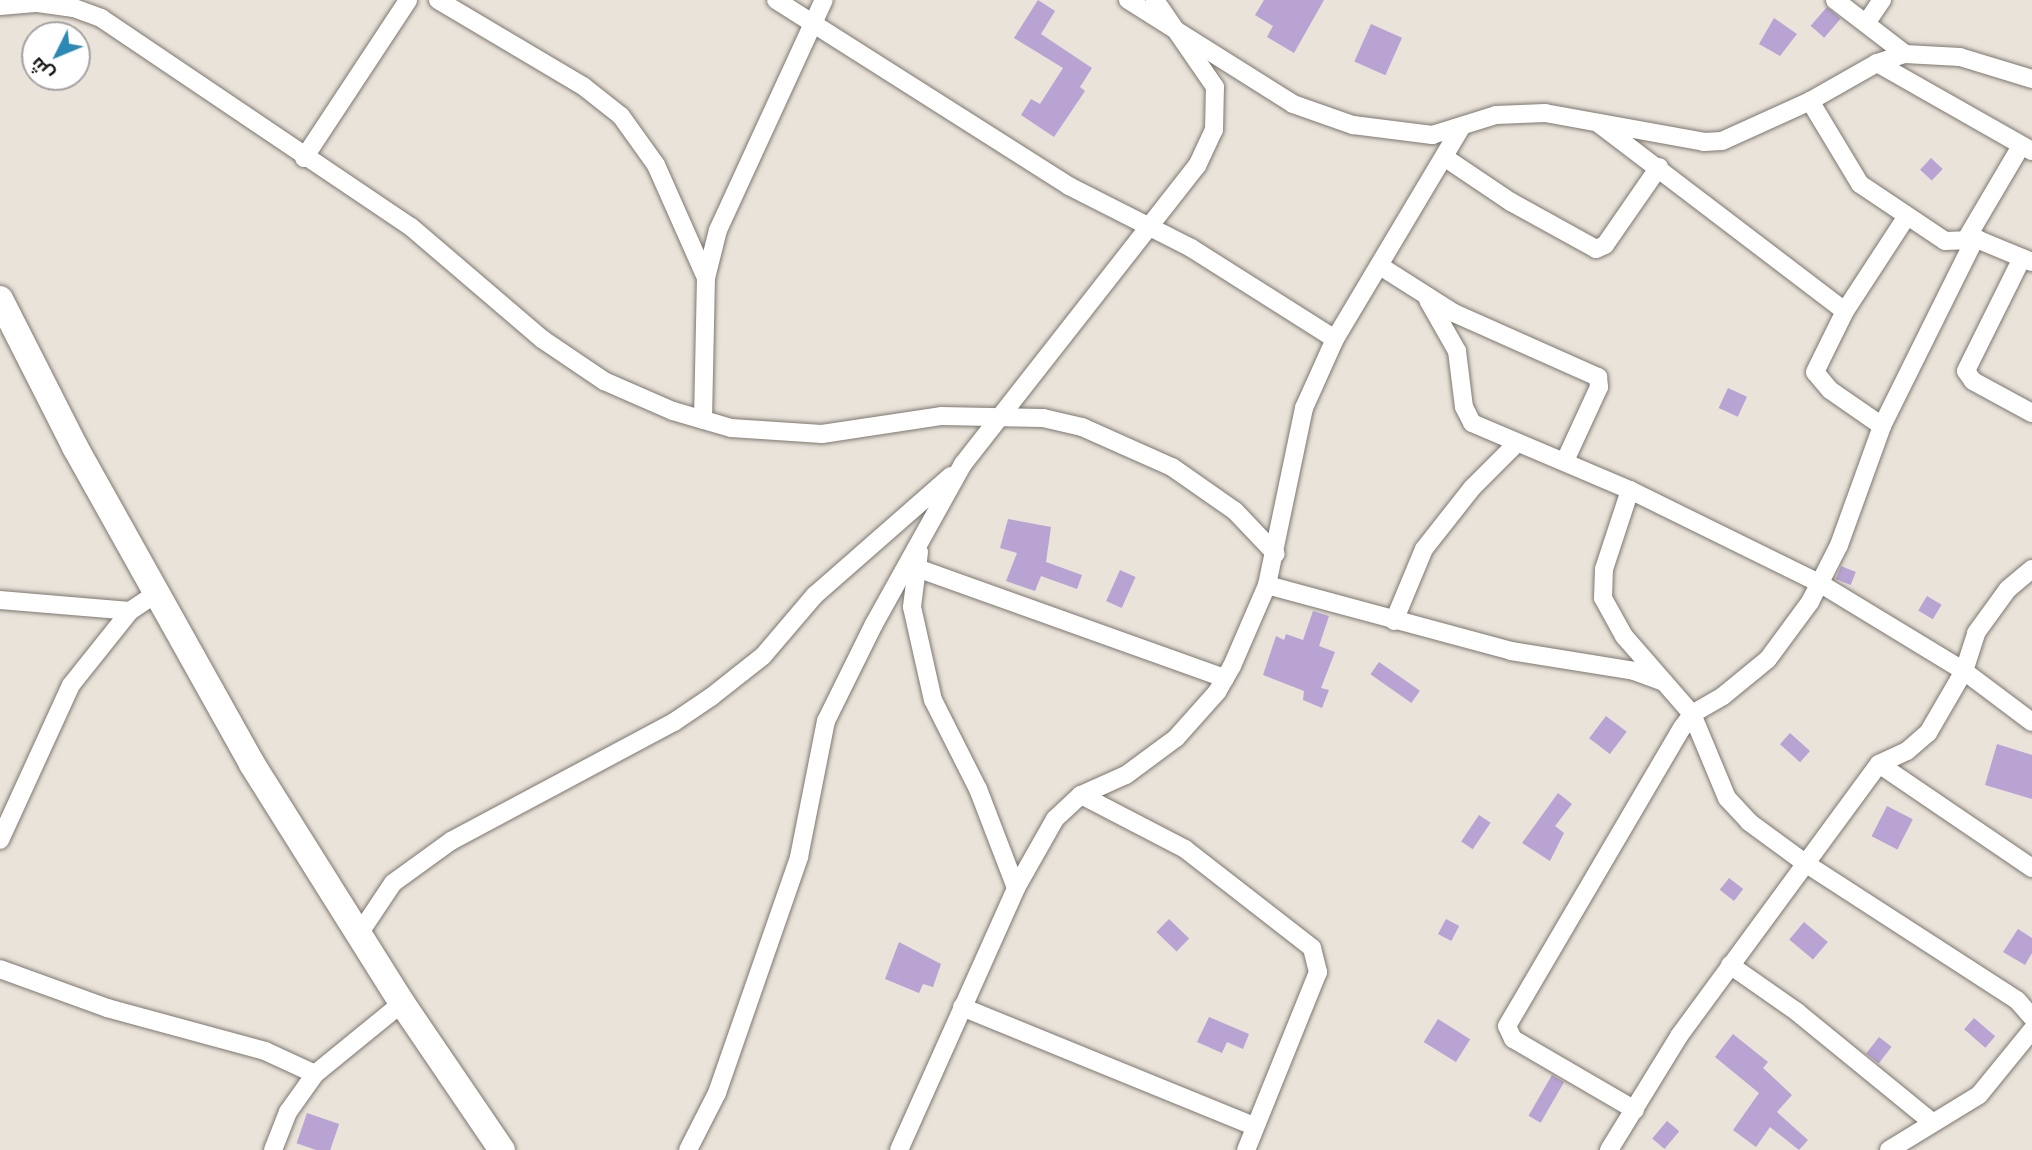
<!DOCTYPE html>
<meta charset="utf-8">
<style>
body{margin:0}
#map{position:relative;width:2032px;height:1150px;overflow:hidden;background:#eae3da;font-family:Arial,Cairo,sans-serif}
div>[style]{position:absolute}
.building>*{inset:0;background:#b8a3d3;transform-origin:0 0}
.roads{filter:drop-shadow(0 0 2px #7d776f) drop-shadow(0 0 2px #7d776f)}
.street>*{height:18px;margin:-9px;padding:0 9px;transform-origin:9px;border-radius:9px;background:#fff}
.secondary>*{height:26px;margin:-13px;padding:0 13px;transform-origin:13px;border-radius:13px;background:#fff}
span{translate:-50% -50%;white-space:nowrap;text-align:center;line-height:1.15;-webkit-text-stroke:5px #fff;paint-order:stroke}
.north{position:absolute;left:21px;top:21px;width:70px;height:70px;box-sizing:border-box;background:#fff;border:2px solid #a4a3a2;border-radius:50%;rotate:227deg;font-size:19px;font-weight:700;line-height:28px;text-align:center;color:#1c1a17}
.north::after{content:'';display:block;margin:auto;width:24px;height:32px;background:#2c89b5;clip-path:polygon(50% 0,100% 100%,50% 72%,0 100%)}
</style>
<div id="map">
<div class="building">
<i style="clip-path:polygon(1038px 0,1055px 11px,1041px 34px,1092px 68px,1080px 87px,1085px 91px,1054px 137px,1021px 115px,1031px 99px,1040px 104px,1063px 68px,1014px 38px)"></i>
<i style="clip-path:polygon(1264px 0,1324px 0,1294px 53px,1267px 37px,1273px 26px,1255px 15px)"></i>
<i style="left:1827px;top:7px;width:18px;height:25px;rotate:41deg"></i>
<i style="clip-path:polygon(1774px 18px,1797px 34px,1780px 56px,1759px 44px)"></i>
<i style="left:1371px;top:24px;width:34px;height:41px;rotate:24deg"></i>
<i style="left:1931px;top:158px;width:16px;height:16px;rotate:43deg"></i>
<i style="left:1728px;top:388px;width:21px;height:22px;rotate:25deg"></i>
<i style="clip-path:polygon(1008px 519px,1051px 527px,1046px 562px,1082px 575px,1077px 589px,1041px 576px,1035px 591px,1006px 581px,1017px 553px,1000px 548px)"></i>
<i style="left:1841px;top:566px;width:16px;height:14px;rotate:22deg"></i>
<i style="left:1120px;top:570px;width:17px;height:34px;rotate:24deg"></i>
<i style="left:1927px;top:596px;width:17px;height:17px;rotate:31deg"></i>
<i style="clip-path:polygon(1313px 611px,1329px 616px,1319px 646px,1335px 652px,1321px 688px,1329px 690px,1322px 708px,1303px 700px,1304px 691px,1263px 675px,1276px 636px,1284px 640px,1286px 634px,1303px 640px)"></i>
<i style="left:1379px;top:662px;width:50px;height:15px;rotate:35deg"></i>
<i style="left:1606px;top:716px;width:26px;height:28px;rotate:37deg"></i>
<i style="left:1790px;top:733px;width:27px;height:15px;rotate:42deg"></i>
<i style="clip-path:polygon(1997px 744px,2032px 755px,2032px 799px,1985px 785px)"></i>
<i style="clip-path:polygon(1558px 793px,1572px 804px,1555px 826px,1564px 833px,1550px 861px,1522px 843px)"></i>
<i style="left:1887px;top:806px;width:29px;height:34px;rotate:27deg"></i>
<i style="left:1479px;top:815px;width:14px;height:32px;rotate:34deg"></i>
<i style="left:1729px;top:878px;width:18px;height:15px;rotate:38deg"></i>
<i style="left:1169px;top:919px;width:28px;height:18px;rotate:44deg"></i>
<i style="left:1446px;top:919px;width:15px;height:17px;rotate:28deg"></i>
<i style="left:1804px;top:922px;width:31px;height:23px;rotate:40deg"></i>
<i style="clip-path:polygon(2018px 929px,2032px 938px,2032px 953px,2025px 965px,2003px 952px)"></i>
<i style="clip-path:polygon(899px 942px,941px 964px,933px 987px,923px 984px,919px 993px,885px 979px)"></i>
<i style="clip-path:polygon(1209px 1017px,1249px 1034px,1243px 1049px,1227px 1042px,1222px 1053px,1197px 1042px)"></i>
<i style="left:1974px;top:1018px;width:28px;height:15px;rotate:41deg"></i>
<i style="left:1438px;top:1019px;width:38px;height:27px;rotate:32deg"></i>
<i style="clip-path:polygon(1733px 1034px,1768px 1062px,1763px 1068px,1792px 1095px,1777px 1112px,1808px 1140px,1799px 1150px,1770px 1127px,1756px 1147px,1733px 1130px,1759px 1093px,1715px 1057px)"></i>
<i style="left:1879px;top:1037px;width:16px;height:21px;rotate:38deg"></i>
<i style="left:1552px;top:1075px;width:14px;height:47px;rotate:30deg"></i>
<i style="left:307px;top:1113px;width:34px;height:32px;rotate:19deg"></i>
<i style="left:1667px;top:1121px;width:16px;height:23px;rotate:40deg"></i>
</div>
<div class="roads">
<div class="street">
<i style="left:438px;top:0;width:169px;rotate:30.7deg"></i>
<i style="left:583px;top:86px;width:48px;rotate:38.3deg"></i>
<i style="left:621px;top:116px;width:60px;rotate:54.5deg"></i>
<i style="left:656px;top:165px;width:124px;rotate:66.1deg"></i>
<i style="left:776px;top:0;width:347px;rotate:32.4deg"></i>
<i style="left:1069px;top:186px;width:137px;rotate:26.9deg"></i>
<i style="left:1191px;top:248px;width:170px;rotate:32.3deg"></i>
<i style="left:1128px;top:0;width:195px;rotate:32.2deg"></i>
<i style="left:1293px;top:104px;width:64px;rotate:19.3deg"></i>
<i style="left:1353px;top:125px;width:80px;rotate:7.2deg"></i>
<i style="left:1432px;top:135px;width:67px;rotate:-17.4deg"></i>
<i style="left:1496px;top:115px;width:49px;rotate:-2.3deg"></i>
<i style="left:1545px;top:113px;width:162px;rotate:10.3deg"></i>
<i style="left:1704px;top:142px;width:18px;rotate:-3deg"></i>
<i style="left:1722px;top:141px;width:97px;rotate:-24.4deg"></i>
<i style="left:1810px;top:101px;width:77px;rotate:-29.6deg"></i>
<i style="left:1877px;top:63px;width:29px;rotate:-18deg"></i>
<i style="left:1905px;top:54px;width:55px;rotate:3.1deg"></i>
<i style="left:1960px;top:57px;width:75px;rotate:17deg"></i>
<i style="left:1835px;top:0;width:88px;rotate:37.6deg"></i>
<i style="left:0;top:6px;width:38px;rotate:-5deg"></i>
<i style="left:38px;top:3px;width:36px;rotate:8deg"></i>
<i style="left:74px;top:8px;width:29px;rotate:20deg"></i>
<i style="left:101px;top:18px;width:374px;rotate:34deg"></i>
<i style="left:411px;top:227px;width:172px;rotate:40.5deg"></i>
<i style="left:542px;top:339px;width:75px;rotate:34.1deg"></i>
<i style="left:604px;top:381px;width:75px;rotate:23.5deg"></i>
<i style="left:673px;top:411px;width:60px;rotate:16.3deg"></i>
<i style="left:731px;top:428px;width:91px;rotate:3.8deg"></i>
<i style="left:822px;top:434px;width:120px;rotate:-8.6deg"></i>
<i style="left:941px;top:416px;width:102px;rotate:1.1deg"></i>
<i style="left:1043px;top:418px;width:40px;rotate:13deg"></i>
<i style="left:1082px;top:427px;width:98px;rotate:24deg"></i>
<i style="left:1172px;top:467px;width:77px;rotate:34.9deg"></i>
<i style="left:1235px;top:511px;width:59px;rotate:46.4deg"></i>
<i style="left:1867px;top:22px;width:27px;rotate:-56deg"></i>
<i style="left:1877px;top:63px;width:178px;rotate:29.6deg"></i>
<i style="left:1810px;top:101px;width:97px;rotate:58.9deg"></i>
<i style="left:1860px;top:184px;width:102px;rotate:33.8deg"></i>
<i style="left:1945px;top:241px;width:34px;rotate:-2deg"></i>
<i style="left:1979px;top:240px;width:57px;rotate:22.5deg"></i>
<i style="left:1598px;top:123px;width:310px;rotate:37.3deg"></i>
<i style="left:1444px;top:157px;width:81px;rotate:33.9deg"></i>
<i style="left:1511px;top:202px;width:97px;rotate:28.9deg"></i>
<i style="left:1596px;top:249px;width:10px;rotate:-24deg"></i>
<i style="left:1605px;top:245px;width:95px;rotate:-55.3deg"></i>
<i style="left:304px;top:158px;width:189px;rotate:-56.6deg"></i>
<i style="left:1965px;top:241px;width:110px;rotate:-59.5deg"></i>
<i style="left:2022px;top:258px;width:126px;rotate:116.4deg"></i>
<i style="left:1966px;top:371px;width:12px;rotate:55deg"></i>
<i style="left:1973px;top:381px;width:67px;rotate:28.5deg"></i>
<i style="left:1380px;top:266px;width:88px;rotate:32.4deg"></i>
<i style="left:1454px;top:313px;width:158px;rotate:24deg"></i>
<i style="left:1598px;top:377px;width:10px;rotate:84deg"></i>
<i style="left:1599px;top:387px;width:81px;rotate:114.7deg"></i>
<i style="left:1428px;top:300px;width:59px;rotate:60.4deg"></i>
<i style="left:1457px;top:351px;width:56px;rotate:82.9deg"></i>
<i style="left:1464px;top:407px;width:18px;rotate:63deg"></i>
<i style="left:1472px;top:423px;width:172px;rotate:23deg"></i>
<i style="left:1630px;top:490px;width:213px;rotate:26.2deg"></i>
<i style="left:1821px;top:584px;width:167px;rotate:31.3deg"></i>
<i style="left:1964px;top:671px;width:85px;rotate:36.9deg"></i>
<i style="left:703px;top:420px;width:142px;rotate:-88.8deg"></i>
<i style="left:706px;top:278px;width:49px;rotate:-76deg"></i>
<i style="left:718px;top:230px;width:253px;rotate:-65.3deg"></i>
<i style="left:1882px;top:426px;width:63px;rotate:-145.3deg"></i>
<i style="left:1830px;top:390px;width:23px;rotate:-130deg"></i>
<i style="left:1815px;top:372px;width:68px;rotate:-63.8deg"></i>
<i style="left:1845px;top:311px;width:113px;rotate:-56.9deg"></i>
<i style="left:1630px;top:490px;width:83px;rotate:108.2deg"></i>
<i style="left:1604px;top:569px;width:29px;rotate:92deg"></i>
<i style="left:1603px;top:598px;width:43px;rotate:61.1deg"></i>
<i style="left:1624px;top:636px;width:103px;rotate:48.9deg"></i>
<i style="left:1692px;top:714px;width:91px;rotate:67.4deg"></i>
<i style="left:1727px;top:798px;width:33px;rotate:47deg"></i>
<i style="left:1749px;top:822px;width:69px;rotate:36.2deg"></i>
<i style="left:1805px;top:863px;width:252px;rotate:32.9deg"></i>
<i style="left:2017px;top:1000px;width:23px;rotate:49deg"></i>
<i style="left:919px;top:552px;width:55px;rotate:97.3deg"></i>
<i style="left:912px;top:607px;width:95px;rotate:77.3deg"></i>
<i style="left:933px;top:700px;width:100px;rotate:63.2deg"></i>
<i style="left:978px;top:789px;width:106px;rotate:69deg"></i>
<i style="left:917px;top:568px;width:327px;rotate:19.7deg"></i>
<i style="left:1267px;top:585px;width:253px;rotate:15.1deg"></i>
<i style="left:1511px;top:651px;width:125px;rotate:9.2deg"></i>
<i style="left:1634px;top:671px;width:32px;rotate:20deg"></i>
<i style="left:0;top:600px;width:130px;rotate:4.8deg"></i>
<i style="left:1394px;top:621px;width:78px;rotate:-67.4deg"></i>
<i style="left:1424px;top:549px;width:78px;rotate:-51.8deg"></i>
<i style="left:1472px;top:488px;width:64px;rotate:-45deg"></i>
<i style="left:1879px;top:764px;width:185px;rotate:34.2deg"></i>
<i style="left:1081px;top:795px;width:117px;rotate:27.4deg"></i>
<i style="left:1185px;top:849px;width:161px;rotate:37.9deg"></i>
<i style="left:1312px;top:948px;width:25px;rotate:76deg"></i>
<i style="left:1318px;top:972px;width:192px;rotate:112deg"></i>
<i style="left:0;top:840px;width:170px;rotate:-65.4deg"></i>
<i style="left:71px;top:685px;width:95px;rotate:-51.4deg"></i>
<i style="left:130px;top:611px;width:30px;rotate:-34deg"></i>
<i style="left:359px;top:934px;width:61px;rotate:-56.3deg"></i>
<i style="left:393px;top:883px;width:72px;rotate:-35.9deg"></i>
<i style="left:451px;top:841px;width:253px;rotate:-28.1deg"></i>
<i style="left:674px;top:722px;width:45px;rotate:-34deg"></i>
<i style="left:711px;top:697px;width:66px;rotate:-38.3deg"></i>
<i style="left:763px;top:656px;width:80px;rotate:-49.6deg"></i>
<i style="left:815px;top:595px;width:181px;rotate:-41.2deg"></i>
<i style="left:1730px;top:965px;width:82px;rotate:35deg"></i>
<i style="left:1797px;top:1012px;width:174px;rotate:39.2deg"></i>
<i style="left:0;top:969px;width:114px;rotate:20deg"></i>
<i style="left:107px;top:1008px;width:164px;rotate:15.2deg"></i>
<i style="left:265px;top:1051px;width:55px;rotate:24.7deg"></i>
<i style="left:962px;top:1007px;width:315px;rotate:22.2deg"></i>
<i style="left:1635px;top:1110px;width:141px;rotate:-149.8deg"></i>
<i style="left:1513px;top:1039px;width:14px;rotate:-115deg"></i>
<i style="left:1507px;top:1026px;width:346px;rotate:-59.6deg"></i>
<i style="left:1682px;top:728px;width:17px;rotate:-54deg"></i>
<i style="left:1692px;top:714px;width:36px;rotate:-30deg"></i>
<i style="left:1723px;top:696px;width:58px;rotate:-39.4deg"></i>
<i style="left:1768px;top:659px;width:71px;rotate:-53.6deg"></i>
<i style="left:1810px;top:602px;width:64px;rotate:-63deg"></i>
<i style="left:1839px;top:545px;width:127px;rotate:-70.1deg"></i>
<i style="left:1882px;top:426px;width:209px;rotate:-63.6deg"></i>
<i style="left:273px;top:1150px;width:41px;rotate:-68.5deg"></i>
<i style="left:288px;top:1112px;width:47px;rotate:-54.6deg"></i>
<i style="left:315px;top:1074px;width:112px;rotate:-39.2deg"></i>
<i style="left:688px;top:1150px;width:64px;rotate:-63deg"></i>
<i style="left:717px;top:1093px;width:250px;rotate:-70.8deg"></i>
<i style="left:799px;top:857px;width:139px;rotate:-78.8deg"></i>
<i style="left:826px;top:721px;width:108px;rotate:-63.7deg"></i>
<i style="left:874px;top:624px;width:183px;rotate:-60.9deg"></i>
<i style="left:963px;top:464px;width:379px;rotate:-51.9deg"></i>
<i style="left:1197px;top:166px;width:40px;rotate:-65deg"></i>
<i style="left:1214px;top:130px;width:43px;rotate:-88.7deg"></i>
<i style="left:1215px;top:87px;width:106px;rotate:-124.6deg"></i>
<i style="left:899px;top:1150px;width:287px;rotate:-65.9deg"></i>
<i style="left:1016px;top:888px;width:79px;rotate:-60.5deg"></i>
<i style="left:1055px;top:819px;width:35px;rotate:-43deg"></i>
<i style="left:1081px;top:795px;width:49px;rotate:-24deg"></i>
<i style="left:1126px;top:775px;width:62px;rotate:-36.5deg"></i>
<i style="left:1176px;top:738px;width:62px;rotate:-48.3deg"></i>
<i style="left:1217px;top:692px;width:30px;rotate:-60deg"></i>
<i style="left:1232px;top:666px;width:88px;rotate:-66.6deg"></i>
<i style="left:1267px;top:585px;width:181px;rotate:-78.2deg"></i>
<i style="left:1304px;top:408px;width:76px;rotate:-65.8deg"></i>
<i style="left:1335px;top:339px;width:244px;rotate:-59.2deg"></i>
<i style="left:1609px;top:1150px;width:134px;rotate:-58.4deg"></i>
<i style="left:1679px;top:1036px;width:338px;rotate:-53.7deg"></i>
<i style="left:1879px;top:764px;width:31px;rotate:-25deg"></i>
<i style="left:1907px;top:751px;width:28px;rotate:-41deg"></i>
<i style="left:1928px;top:733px;width:72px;rotate:-59.9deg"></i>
<i style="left:1964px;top:671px;width:40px;rotate:-72deg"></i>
<i style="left:1976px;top:633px;width:54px;rotate:-54deg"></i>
<i style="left:2008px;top:589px;width:31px;rotate:-40deg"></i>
<i style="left:1889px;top:1150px;width:105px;rotate:-31.4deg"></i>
<i style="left:1979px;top:1095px;width:84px;rotate:-50.8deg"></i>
</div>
<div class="secondary">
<i style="left:0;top:299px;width:166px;rotate:63.1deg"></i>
<i style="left:75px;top:447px;width:363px;rotate:60.8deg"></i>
<i style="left:252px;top:764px;width:282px;rotate:57.9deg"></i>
<i style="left:402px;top:1003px;width:178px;rotate:55.8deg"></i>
</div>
</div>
<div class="north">ش</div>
</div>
